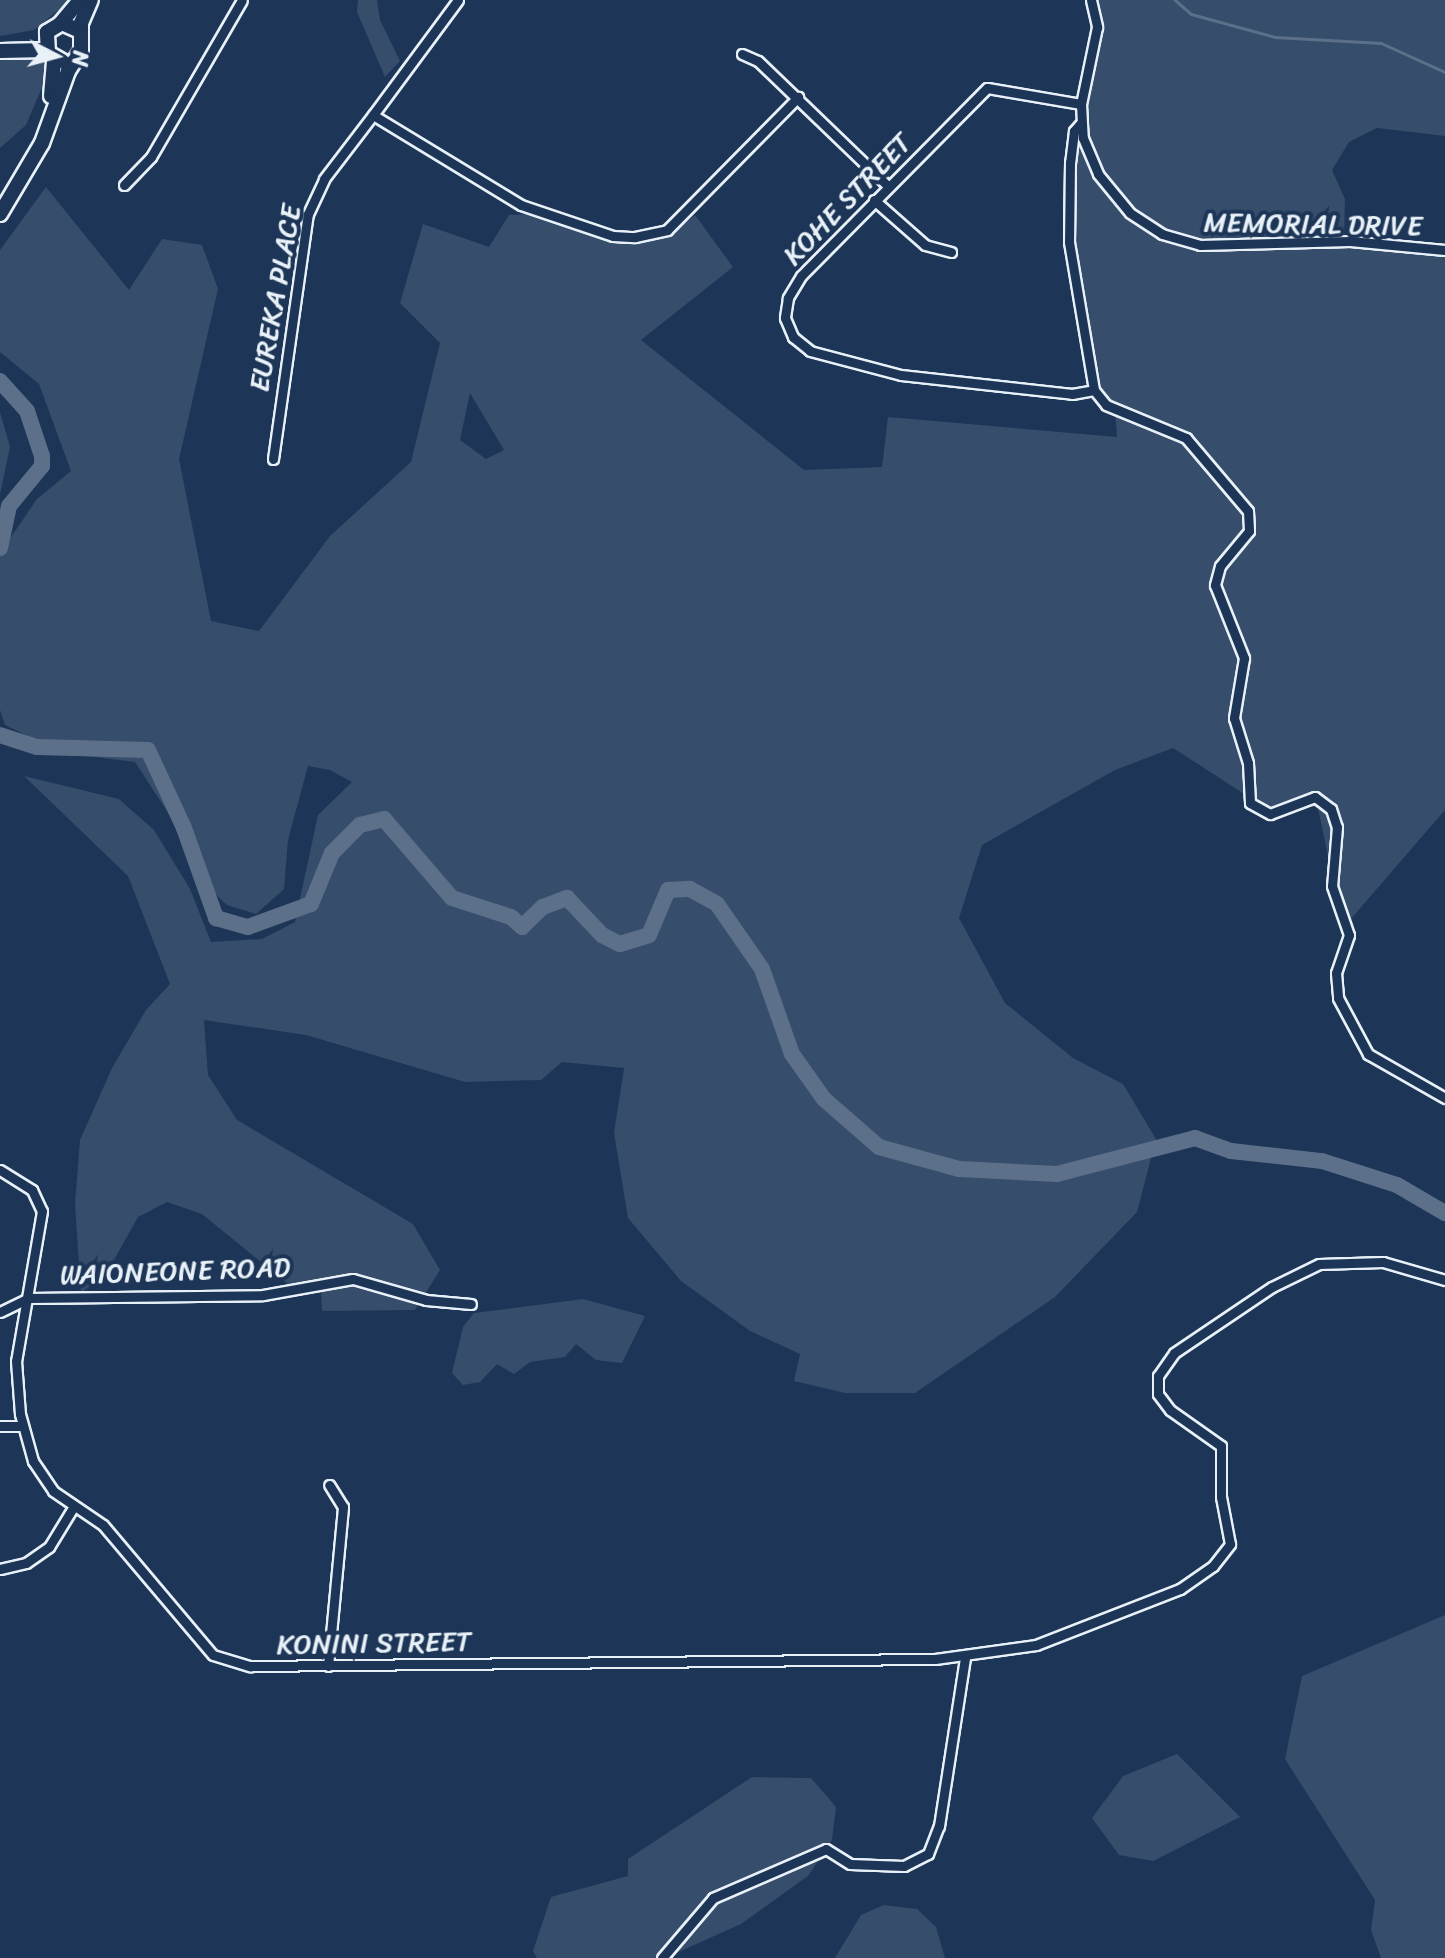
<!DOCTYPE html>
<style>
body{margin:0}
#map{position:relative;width:1445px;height:1958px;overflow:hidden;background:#1d3557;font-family:Sriracha,sans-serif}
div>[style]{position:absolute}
.green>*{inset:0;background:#374d6c}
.stream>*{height:3px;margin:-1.5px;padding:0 1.5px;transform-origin:1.5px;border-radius:1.5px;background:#5d7089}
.river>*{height:16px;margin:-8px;padding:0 8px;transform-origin:8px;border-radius:8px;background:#5d7089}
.roads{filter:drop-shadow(2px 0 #e8f1f8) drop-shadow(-2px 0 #e8f1f8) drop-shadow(0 2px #e8f1f8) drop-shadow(0 -2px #e8f1f8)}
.street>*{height:9px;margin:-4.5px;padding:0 4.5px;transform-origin:4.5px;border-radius:4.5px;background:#1d3557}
.secondary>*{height:14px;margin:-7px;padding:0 7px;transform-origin:7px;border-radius:7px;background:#1d3557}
span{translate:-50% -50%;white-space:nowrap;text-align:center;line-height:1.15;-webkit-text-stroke:8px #1d3557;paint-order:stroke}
.street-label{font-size:28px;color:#e8f1f8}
.north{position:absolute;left:16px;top:16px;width:80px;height:80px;-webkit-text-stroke:6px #1d3557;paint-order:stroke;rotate:96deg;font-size:22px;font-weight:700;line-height:32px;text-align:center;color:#e8f1f8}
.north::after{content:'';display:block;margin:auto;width:28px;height:36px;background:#e8f1f8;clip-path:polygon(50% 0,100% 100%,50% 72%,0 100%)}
</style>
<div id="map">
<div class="green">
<div style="clip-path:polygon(0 0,71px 0,34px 30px,0 36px)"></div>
<div style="clip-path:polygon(358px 0,377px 0,380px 20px,400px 61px,385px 77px,357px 12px)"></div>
<div style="clip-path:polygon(evenodd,1088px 0,1445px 0,1445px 136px,1377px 128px,1349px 142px,1332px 170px,1345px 199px,1344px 241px,1445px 255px,1445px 810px,1343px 928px,1318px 808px,1307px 805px,1269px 810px,1173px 748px,1115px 770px,982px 845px,959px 918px,1005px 1003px,1073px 1058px,1123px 1084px,1156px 1139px,1137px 1212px,1055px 1297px,915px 1393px,845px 1393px,794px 1381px,800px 1354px,750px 1331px,681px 1281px,628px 1218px,614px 1133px,624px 1068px,562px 1062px,541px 1080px,465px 1082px,306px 1035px,204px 1020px,208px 1075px,237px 1120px,413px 1224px,440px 1270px,415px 1310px,322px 1311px,321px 1292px,298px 1292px,202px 1214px,167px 1202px,138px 1217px,106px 1274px,81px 1293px,75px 1204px,80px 1140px,112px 1068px,146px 1010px,170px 984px,128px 876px,24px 776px,119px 799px,154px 830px,190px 889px,211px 942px,262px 939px,295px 922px,318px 815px,352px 782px,330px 770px,308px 766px,288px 840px,284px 889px,256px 914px,227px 905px,199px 879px,178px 828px,135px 762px,63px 753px,5px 725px,0 710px,0 553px,37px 499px,71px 471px,39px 384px,0 352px,0 250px,46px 187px,129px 290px,162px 239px,202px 245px,218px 289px,179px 459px,211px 621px,259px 631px,330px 536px,411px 462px,440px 343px,400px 303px,423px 224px,489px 247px,509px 215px,532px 214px,637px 243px,669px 236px,695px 215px,733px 267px,641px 340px,804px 470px,882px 467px,888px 417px,1117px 437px,1115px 410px,1095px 392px,1070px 246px,1071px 160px,1098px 9px,1088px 0,470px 393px,504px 450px,486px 459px,460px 440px,470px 393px)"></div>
<div style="clip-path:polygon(42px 53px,52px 64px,26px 125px,0 148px,0 54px)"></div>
<div style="clip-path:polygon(0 412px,10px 447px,0 494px)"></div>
<div style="clip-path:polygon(583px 1299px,645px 1316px,622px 1363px,596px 1360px,576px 1344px,565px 1357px,530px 1362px,514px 1374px,497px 1364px,480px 1382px,463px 1385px,452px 1373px,463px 1327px,474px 1313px)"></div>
<div style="clip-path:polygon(1445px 1615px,1445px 1958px,1381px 1958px,1371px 1930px,1375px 1900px,1285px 1759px,1302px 1676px)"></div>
<div style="clip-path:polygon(1177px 1754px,1240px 1817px,1153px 1861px,1119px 1855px,1092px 1818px,1123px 1776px)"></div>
<div style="clip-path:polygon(752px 1777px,811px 1778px,836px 1807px,832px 1840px,808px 1876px,741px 1924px,665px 1958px,537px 1958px,533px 1951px,551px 1897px,628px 1876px,628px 1859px)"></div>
<div style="clip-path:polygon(884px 1905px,917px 1909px,936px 1927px,945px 1958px,835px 1958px,861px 1915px)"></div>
</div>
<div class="stream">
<div style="left:1175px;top:0;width:21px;rotate:41deg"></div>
<div style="left:1191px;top:14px;width:87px;rotate:15.3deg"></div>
<div style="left:1275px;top:37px;width:106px;rotate:3.2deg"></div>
<div style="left:1381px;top:43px;width:70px;rotate:24.4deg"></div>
</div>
<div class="river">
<div style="left:0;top:381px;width:40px;rotate:48deg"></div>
<div style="left:27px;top:411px;width:47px;rotate:71.6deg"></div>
<div style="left:42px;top:456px;width:10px;rotate:90deg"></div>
<div style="left:42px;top:466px;width:52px;rotate:129.5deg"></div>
<div style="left:9px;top:506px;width:43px;rotate:102.1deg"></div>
<div style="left:0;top:735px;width:39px;rotate:18deg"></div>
<div style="left:37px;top:747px;width:111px;rotate:1.5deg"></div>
<div style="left:148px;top:750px;width:86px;rotate:65.2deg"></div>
<div style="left:184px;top:828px;width:96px;rotate:70.4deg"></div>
<div style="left:216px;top:918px;width:33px;rotate:16deg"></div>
<div style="left:248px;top:927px;width:67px;rotate:-20.1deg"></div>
<div style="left:311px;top:904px;width:55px;rotate:-67.6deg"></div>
<div style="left:332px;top:853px;width:40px;rotate:-45deg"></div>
<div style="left:360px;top:825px;width:25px;rotate:-14deg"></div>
<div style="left:384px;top:819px;width:104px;rotate:49.3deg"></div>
<div style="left:452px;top:898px;width:62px;rotate:17.9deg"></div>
<div style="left:511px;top:917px;width:15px;rotate:42deg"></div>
<div style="left:522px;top:927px;width:29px;rotate:-44deg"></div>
<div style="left:543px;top:907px;width:26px;rotate:-21deg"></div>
<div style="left:567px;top:898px;width:51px;rotate:46.6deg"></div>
<div style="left:602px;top:935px;width:20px;rotate:27deg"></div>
<div style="left:620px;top:944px;width:30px;rotate:-17deg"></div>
<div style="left:649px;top:935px;width:49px;rotate:-67.1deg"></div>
<div style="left:668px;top:890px;width:22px;rotate:-3deg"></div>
<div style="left:690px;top:889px;width:31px;rotate:29deg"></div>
<div style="left:717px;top:904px;width:79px;rotate:55.3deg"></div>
<div style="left:762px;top:969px;width:90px;rotate:70.6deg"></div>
<div style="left:792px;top:1054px;width:55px;rotate:54.6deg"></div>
<div style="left:824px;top:1099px;width:73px;rotate:41.1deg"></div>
<div style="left:879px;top:1147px;width:83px;rotate:15.4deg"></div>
<div style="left:959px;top:1169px;width:98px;rotate:2.9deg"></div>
<div style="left:1057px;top:1174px;width:143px;rotate:-14.6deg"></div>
<div style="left:1195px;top:1138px;width:38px;rotate:20deg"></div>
<div style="left:1231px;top:1151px;width:92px;rotate:6.3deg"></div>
<div style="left:1322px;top:1161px;width:79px;rotate:17.7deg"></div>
<div style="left:1397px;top:1185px;width:56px;rotate:30.3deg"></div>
</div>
<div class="roads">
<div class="street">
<div style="left:458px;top:0;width:143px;rotate:126.5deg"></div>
<div style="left:373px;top:115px;width:173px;rotate:31.3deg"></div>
<div style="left:521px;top:205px;width:97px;rotate:18.6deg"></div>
<div style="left:613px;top:236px;width:22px;rotate:3deg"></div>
<div style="left:635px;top:237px;width:33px;rotate:-12deg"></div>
<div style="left:667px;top:230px;width:187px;rotate:-45.4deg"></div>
<div style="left:1091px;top:0;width:28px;rotate:77deg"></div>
<div style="left:1097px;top:27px;width:79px;rotate:101.7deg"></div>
<div style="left:1081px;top:104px;width:34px;rotate:87deg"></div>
<div style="left:1083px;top:138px;width:39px;rotate:67deg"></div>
<div style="left:1098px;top:174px;width:50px;rotate:50.6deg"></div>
<div style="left:1130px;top:213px;width:38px;rotate:33deg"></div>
<div style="left:1162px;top:234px;width:40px;rotate:16deg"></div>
<div style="left:1200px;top:245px;width:150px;rotate:-1.5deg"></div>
<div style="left:1350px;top:241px;width:95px;rotate:5.4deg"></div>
<div style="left:742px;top:54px;width:17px;rotate:24deg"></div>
<div style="left:758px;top:61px;width:179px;rotate:43.9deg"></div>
<div style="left:1081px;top:104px;width:95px;rotate:-170.3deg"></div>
<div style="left:987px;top:88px;width:264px;rotate:134.7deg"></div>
<div style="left:801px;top:276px;width:26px;rotate:121deg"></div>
<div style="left:788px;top:298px;width:20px;rotate:99deg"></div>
<div style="left:785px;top:318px;width:21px;rotate:67deg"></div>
<div style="left:793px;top:337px;width:22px;rotate:39deg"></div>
<div style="left:810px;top:351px;width:94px;rotate:14.8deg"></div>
<div style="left:901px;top:375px;width:172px;rotate:6.3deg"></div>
<div style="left:1072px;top:394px;width:22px;rotate:-10deg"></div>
<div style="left:1081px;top:123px;width:11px;rotate:131deg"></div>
<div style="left:1074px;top:131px;width:31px;rotate:97deg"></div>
<div style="left:1070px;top:162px;width:80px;rotate:90.7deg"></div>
<div style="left:1069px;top:242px;width:150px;rotate:80.4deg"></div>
<div style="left:1094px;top:390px;width:19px;rotate:51deg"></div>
<div style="left:1106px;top:405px;width:87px;rotate:22.4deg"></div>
<div style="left:1186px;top:438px;width:96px;rotate:49.7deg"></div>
<div style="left:1248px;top:511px;width:20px;rotate:87deg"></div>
<div style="left:1249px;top:531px;width:45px;rotate:129.6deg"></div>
<div style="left:1220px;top:566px;width:20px;rotate:105deg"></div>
<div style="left:1215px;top:585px;width:79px;rotate:68.3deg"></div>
<div style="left:1244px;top:658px;width:61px;rotate:99.5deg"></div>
<div style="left:1234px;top:718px;width:47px;rotate:72.7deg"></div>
<div style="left:1248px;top:763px;width:40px;rotate:87.1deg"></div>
<div style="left:1250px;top:803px;width:23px;rotate:29deg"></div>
<div style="left:1270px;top:814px;width:48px;rotate:-20.7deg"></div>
<div style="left:1315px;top:797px;width:20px;rotate:37deg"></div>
<div style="left:1331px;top:809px;width:19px;rotate:72deg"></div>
<div style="left:1337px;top:827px;width:59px;rotate:94.8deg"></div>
<div style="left:1332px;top:886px;width:52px;rotate:70.9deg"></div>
<div style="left:1349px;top:935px;width:40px;rotate:108.9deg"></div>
<div style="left:1336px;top:973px;width:25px;rotate:85deg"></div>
<div style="left:1338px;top:998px;width:64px;rotate:61.8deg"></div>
<div style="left:1368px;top:1054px;width:89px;rotate:29.7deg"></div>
<div style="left:124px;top:185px;width:39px;rotate:-46deg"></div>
<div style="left:151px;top:157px;width:181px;rotate:-59.9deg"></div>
<div style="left:874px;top:200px;width:68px;rotate:41.4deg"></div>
<div style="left:925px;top:245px;width:27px;rotate:15deg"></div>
<div style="left:273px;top:459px;width:247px;rotate:-81.9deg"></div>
<div style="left:308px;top:214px;width:38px;rotate:-65deg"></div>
<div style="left:324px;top:179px;width:81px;rotate:-52.6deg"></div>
<div style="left:0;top:1170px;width:38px;rotate:32deg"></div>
<div style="left:32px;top:1190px;width:23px;rotate:65deg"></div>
<div style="left:42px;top:1211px;width:152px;rotate:99.8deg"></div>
<div style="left:16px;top:1361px;width:53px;rotate:85.7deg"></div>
<div style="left:20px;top:1414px;width:49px;rotate:74.5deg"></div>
<div style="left:33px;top:1461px;width:36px;rotate:56deg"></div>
<div style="left:53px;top:1491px;width:60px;rotate:34.2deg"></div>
<div style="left:103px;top:1525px;width:170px;rotate:49.8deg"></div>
<div style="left:213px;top:1655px;width:39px;rotate:17deg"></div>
<div style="left:250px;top:1666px;width:685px;rotate:-0.59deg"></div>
<div style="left:935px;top:1659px;width:102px;rotate:-7.9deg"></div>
<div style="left:1036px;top:1645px;width:155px;rotate:-21.3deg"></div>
<div style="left:1180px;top:1589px;width:40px;rotate:-34.9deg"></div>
<div style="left:1213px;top:1566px;width:28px;rotate:-52deg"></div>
<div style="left:1230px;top:1544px;width:48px;rotate:-100.8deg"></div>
<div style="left:1221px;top:1497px;width:51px;rotate:-90deg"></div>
<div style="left:1221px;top:1446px;width:62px;rotate:-144.8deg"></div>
<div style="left:1170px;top:1410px;width:20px;rotate:-127deg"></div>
<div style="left:1158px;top:1394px;width:18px;rotate:-90deg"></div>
<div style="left:1158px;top:1376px;width:28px;rotate:-55deg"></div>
<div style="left:1174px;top:1353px;width:118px;rotate:-34deg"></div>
<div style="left:1272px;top:1287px;width:52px;rotate:-26.1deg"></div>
<div style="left:1319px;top:1264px;width:64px;rotate:-1.8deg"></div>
<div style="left:1383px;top:1262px;width:65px;rotate:16.2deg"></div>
<div style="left:0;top:1312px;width:32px;rotate:-26deg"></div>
<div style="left:29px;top:1298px;width:234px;rotate:-0.7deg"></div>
<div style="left:263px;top:1295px;width:91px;rotate:-10.1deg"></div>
<div style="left:353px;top:1279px;width:76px;rotate:16deg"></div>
<div style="left:426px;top:1300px;width:45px;rotate:5.1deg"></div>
<div style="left:0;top:1426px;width:22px"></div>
<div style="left:0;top:1569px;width:27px;rotate:-13deg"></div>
<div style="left:26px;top:1563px;width:28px;rotate:-35deg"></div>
<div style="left:49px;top:1547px;width:48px;rotate:-58.6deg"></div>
<div style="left:328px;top:1666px;width:160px;rotate:-84.6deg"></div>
<div style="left:343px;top:1507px;width:26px;rotate:-122deg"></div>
<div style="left:662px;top:1958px;width:79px;rotate:-49.6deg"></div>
<div style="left:713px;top:1898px;width:123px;rotate:-23.4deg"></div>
<div style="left:826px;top:1849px;width:28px;rotate:32deg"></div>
<div style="left:850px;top:1864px;width:54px;rotate:2.1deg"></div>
<div style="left:904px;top:1866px;width:27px;rotate:-27deg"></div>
<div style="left:928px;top:1854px;width:30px;rotate:-69deg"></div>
<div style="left:939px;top:1826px;width:170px;rotate:-81.2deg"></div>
</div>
<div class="secondary">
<div style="left:60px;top:24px;width:31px;rotate:-50deg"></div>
<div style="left:0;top:51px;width:47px;rotate:-1.2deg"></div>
<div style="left:62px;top:61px;width:16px;rotate:-150deg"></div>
<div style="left:48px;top:53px;width:21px;rotate:-93deg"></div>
<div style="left:47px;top:32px;width:17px;rotate:-31deg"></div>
<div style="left:62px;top:23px;width:20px;rotate:24deg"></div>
<div style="left:51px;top:96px;width:37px;rotate:-85deg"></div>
<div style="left:0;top:214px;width:82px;rotate:-59.4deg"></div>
<div style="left:42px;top:143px;width:77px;rotate:-70.1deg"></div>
<div style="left:68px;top:71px;width:24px;rotate:-57deg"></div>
<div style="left:81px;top:51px;width:28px;rotate:-90deg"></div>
<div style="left:81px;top:23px;width:25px;rotate:-67deg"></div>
</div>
</div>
<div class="street-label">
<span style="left:847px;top:199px;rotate:-46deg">KOHE STREET</span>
<span style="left:1313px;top:224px;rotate:1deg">MEMORIAL DRIVE</span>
<span style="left:275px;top:298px;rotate:-80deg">EUREKA PLACE</span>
<span style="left:175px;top:1271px;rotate:-2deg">WAIONEONE ROAD</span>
<span style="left:374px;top:1643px;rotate:-1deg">KONINI STREET</span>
</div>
<div class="north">N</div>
</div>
